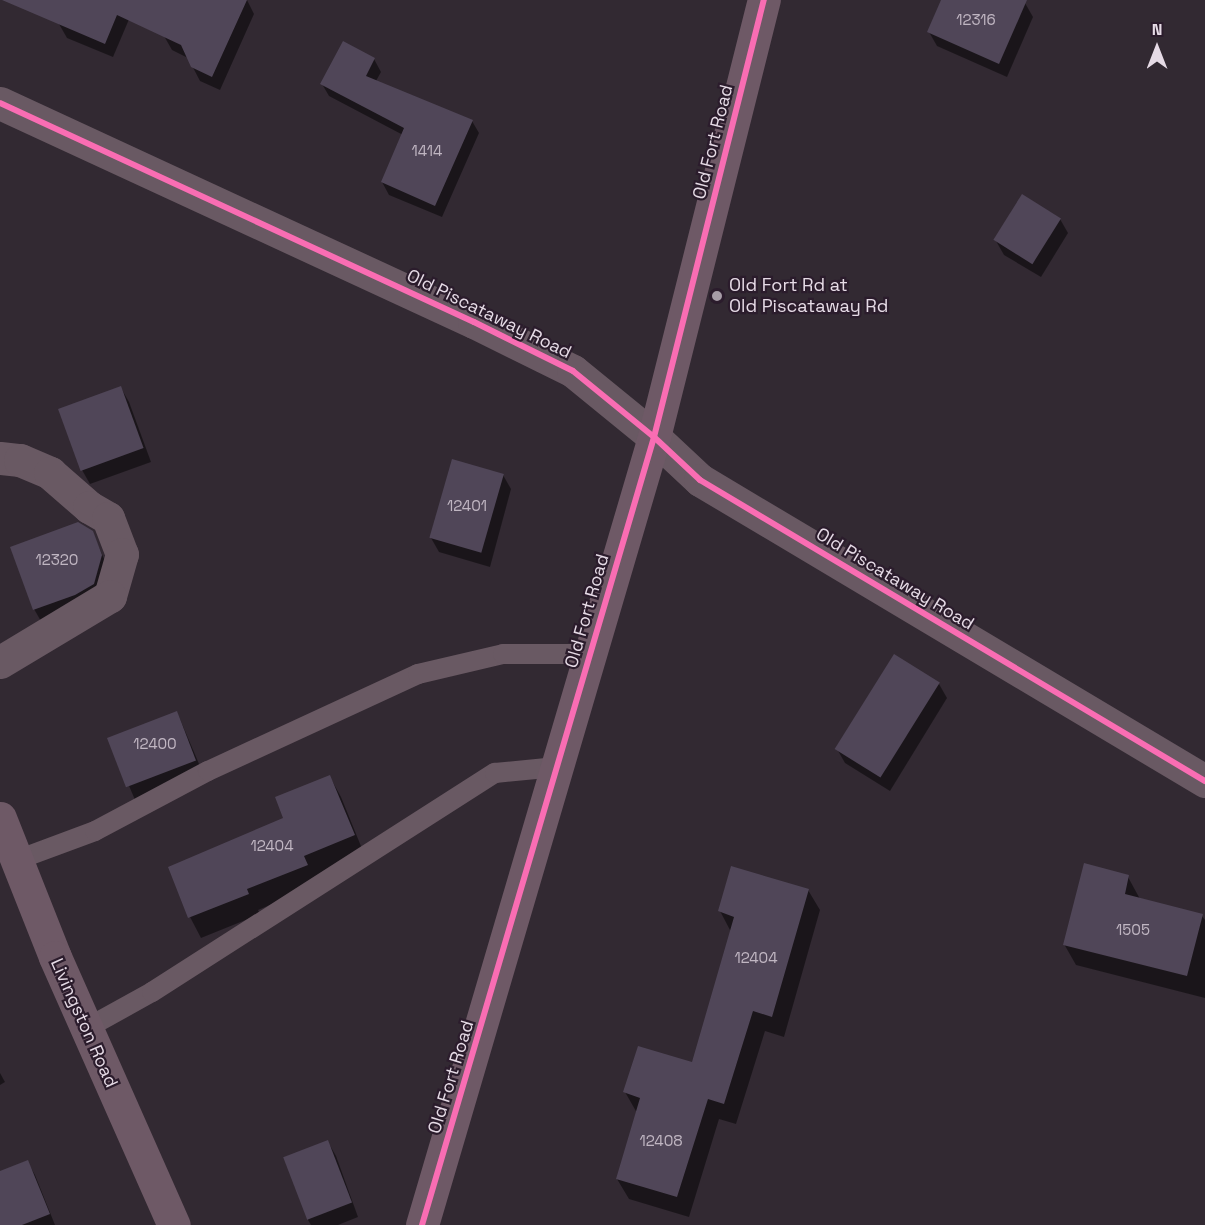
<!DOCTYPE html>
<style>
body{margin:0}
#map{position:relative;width:1205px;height:1225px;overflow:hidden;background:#322932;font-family:"Space Grotesk",sans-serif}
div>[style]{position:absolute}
.shadow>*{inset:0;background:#0007;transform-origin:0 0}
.building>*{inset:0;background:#504658;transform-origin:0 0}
.service>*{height:20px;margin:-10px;padding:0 10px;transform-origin:10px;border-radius:10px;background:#695963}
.minor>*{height:33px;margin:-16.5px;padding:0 16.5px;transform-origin:16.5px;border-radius:16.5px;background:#695963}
.secondary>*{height:33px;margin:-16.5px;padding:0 16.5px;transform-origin:16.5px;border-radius:16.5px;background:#6e5966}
.cycleway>*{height:6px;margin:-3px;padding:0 3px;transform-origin:3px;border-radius:3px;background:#f96db3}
.dots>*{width:16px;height:16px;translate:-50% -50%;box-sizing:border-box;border:3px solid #2b1c2c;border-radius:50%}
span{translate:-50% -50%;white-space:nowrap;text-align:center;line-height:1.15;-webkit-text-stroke:4.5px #2b1c2c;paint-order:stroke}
.number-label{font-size:15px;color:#c0b6c2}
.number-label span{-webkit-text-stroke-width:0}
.street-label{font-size:18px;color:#e6dbe6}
.poi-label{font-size:18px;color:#e6dbe6}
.left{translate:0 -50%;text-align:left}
.north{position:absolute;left:1127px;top:18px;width:60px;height:60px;-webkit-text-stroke:4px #2b1c2c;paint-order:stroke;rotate:0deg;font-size:16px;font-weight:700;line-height:24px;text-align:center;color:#e6dbe6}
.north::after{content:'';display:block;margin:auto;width:21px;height:27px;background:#e6dbe6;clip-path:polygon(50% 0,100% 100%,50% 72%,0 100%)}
</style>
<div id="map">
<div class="shadow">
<div style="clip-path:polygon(70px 0,127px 0,133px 10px,113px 57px,67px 38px,59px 24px)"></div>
<div style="clip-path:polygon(180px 0,247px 0,254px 14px,220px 90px,200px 81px,188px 58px,172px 50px,164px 36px)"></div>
<div style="clip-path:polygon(943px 0,1018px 0,1025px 3px,1033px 17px,1007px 77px,937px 46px,929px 32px)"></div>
<div style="clip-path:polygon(344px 43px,374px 59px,381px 72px,376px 81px,472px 121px,479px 133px,442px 217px,389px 195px,382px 182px,403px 135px,329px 96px,322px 84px)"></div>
<div style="clip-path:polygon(1060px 219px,1068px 233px,1041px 277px,1004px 255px,996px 241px)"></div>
<div style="clip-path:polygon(121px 388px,129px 402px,151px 462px,90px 484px,82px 470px)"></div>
<div style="clip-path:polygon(503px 475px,511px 489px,490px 567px,439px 552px,431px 538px)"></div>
<div style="clip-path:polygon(92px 532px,109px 570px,101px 598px,42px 623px,34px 609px)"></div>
<div style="clip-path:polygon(939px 684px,947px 698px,890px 791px,845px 763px,837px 749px)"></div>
<div style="left:177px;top:712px;width:67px;height:73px;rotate:67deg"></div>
<div style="clip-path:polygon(330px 777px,341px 797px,365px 856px,314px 877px,318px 885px,258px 910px,260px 914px,201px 938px,190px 917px,170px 868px,285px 818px)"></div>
<div style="clip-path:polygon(1128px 877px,1140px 899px,1202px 916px,1205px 920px,1205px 998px,1076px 965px,1064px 944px)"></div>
<div style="clip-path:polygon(808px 890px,820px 910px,784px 1037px,765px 1031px,736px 1124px,719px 1119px,689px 1217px,629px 1199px,617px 1179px,637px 1113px,625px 1092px,693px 1064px,731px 932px,720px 911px)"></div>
<div style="clip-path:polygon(0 1073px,5px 1082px,0 1085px)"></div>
<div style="clip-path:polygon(328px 1142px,336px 1156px,358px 1217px,338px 1225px,311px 1225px,308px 1220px)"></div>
<div style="clip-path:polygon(27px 1161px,35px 1175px,55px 1225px,0 1225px,0 1172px)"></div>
</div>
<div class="building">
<div style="clip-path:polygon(2px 0,247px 0,212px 77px,191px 67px,181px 45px,117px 15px,105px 44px)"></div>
<div style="clip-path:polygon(941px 0,1027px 0,999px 64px,927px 32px)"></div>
<div style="clip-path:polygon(343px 41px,375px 58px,366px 76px,473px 120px,435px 206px,381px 182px,404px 128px,320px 84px)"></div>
<div style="left:1022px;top:194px;width:46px;height:54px;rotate:32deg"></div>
<div style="left:121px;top:386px;width:66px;height:67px;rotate:70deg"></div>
<div style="left:452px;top:459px;width:54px;height:82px;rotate:16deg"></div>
<div style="clip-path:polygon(78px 522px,93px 531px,102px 555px,94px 584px,75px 595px,33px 610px,10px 547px)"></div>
<div style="left:894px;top:654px;width:54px;height:112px;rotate:32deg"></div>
<div style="left:177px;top:711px;width:53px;height:75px;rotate:69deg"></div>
<div style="clip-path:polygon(330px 775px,355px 835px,304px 856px,308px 865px,247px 889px,249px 894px,188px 918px,168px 867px,283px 818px,275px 797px)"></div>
<div style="clip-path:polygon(1084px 863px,1129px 875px,1125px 894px,1203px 914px,1187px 976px,1063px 945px)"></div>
<div style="clip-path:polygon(731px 866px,809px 889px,772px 1017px,753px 1011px,724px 1104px,708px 1099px,677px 1197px,616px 1179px,640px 1098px,623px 1092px,638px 1046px,692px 1062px,734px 917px,718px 911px)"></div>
<div style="left:328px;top:1140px;width:67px;height:48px;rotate:69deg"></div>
<div style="clip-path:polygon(28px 1160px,50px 1214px,22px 1225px,0 1225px,0 1171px)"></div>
</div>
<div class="service">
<div style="left:17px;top:860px;width:83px;rotate:-20.4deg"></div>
<div style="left:95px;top:831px;width:128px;rotate:-28deg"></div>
<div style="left:208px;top:771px;width:231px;rotate:-24.8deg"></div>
<div style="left:418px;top:674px;width:87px;rotate:-13.2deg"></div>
<div style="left:503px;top:654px;width:87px"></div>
<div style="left:87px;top:1028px;width:74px;rotate:-29deg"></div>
<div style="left:152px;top:992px;width:407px;rotate:-32.6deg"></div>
<div style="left:495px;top:773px;width:62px;rotate:-5.5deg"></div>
</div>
<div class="minor">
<div style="left:0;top:103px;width:522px;rotate:24.8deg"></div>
<div style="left:474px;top:322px;width:110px;rotate:26.3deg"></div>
<div style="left:573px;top:371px;width:104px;rotate:39.2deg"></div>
<div style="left:654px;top:437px;width:63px;rotate:43.1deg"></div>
<div style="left:700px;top:480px;width:588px;rotate:30.8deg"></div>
<div style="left:0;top:458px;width:20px;rotate:6deg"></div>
<div style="left:20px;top:460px;width:33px;rotate:23deg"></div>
<div style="left:50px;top:473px;width:52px;rotate:41.1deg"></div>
<div style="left:89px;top:507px;width:22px;rotate:30deg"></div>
<div style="left:108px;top:518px;width:39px;rotate:69deg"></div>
<div style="left:122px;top:554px;width:44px;rotate:105.9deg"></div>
<div style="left:110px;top:596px;width:128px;rotate:149deg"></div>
</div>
<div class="secondary">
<div style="left:0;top:818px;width:149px;rotate:68.4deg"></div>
<div style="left:55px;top:957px;width:293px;rotate:66.1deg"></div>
<div style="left:422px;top:1225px;width:821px;rotate:-73.59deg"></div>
<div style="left:654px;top:437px;width:451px;rotate:-75.9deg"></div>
</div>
<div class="cycleway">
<div style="left:0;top:103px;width:522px;rotate:24.8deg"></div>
<div style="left:474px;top:322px;width:110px;rotate:26.3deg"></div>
<div style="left:573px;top:371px;width:104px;rotate:39.2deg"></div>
<div style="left:654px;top:437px;width:63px;rotate:43.1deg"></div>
<div style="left:700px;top:480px;width:588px;rotate:30.8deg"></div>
<div style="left:422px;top:1225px;width:821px;rotate:-73.59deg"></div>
<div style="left:654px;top:437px;width:451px;rotate:-75.9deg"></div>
</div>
<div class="dots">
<div style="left:717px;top:296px;background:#a79da7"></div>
</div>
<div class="number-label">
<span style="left:976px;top:20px">12316</span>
<span style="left:427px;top:151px">1414</span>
<span style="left:467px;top:506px">12401</span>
<span style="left:57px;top:560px">12320</span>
<span style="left:155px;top:744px">12400</span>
<span style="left:272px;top:846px">12404</span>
<span style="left:1133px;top:930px">1505</span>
<span style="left:756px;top:958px">12404</span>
<span style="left:661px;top:1141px">12408</span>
</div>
<div class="street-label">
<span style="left:713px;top:142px;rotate:-76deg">Old Fort Road</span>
<span style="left:489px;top:314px;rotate:26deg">Old Piscataway Road</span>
<span style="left:895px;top:579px;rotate:31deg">Old Piscataway Road</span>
<span style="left:587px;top:611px;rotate:-74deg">Old Fort Road</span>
<span style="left:84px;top:1023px;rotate:66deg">Livingston Road</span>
<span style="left:451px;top:1077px;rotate:-73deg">Old Fort Road</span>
</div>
<div class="poi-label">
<span class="left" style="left:729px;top:296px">Old Fort Rd at<br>Old Piscataway Rd</span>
</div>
<div class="north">N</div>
</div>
